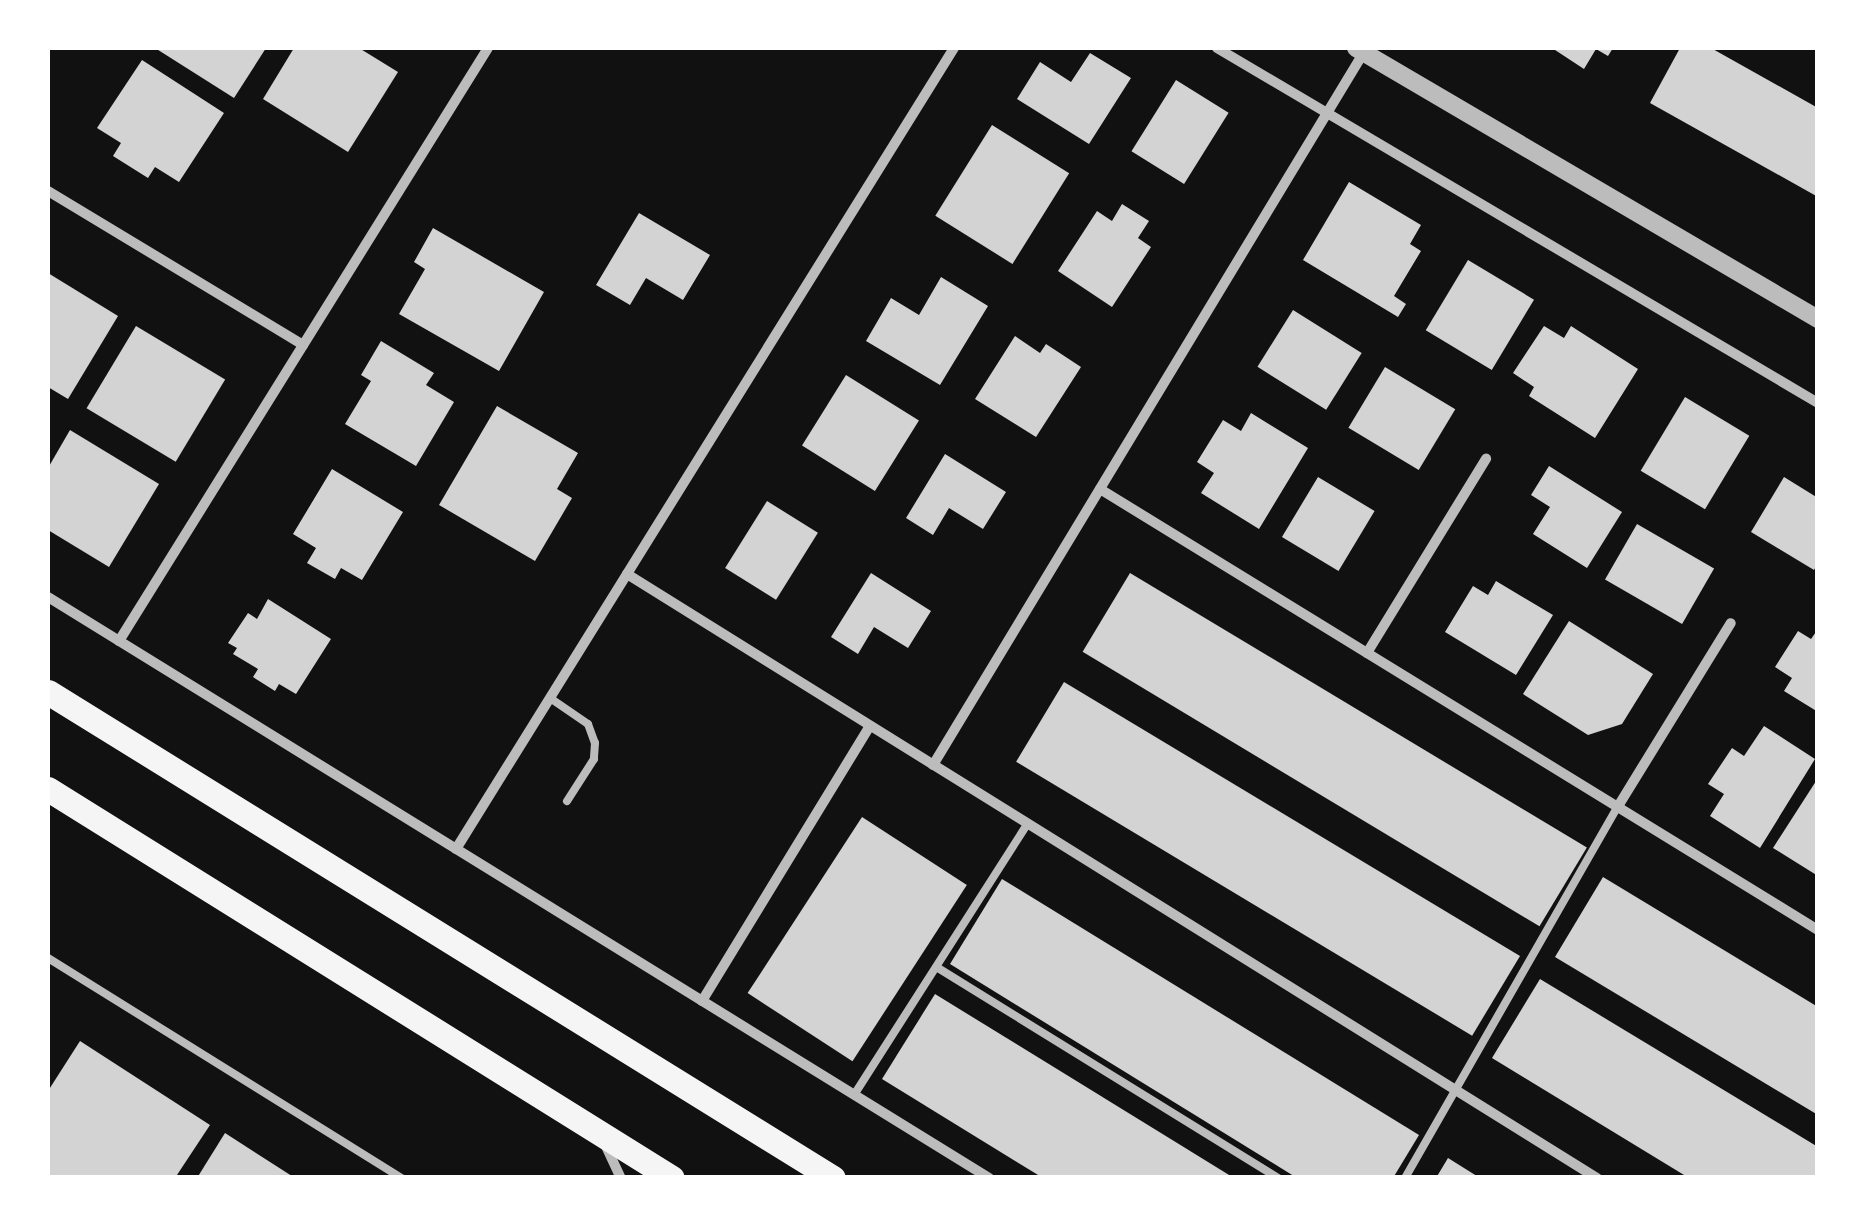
<!DOCTYPE html>
<style>
body{margin:0}
#map{position:relative;width:1865px;height:1225px;overflow:hidden;background:#111;font-family:"Exo 2",sans-serif}
div>[style]{position:absolute}
.building>*{inset:0;background:#d3d3d3;transform-origin:0 0}
.service>*{height:8px;margin:-4px;padding:0 4px;transform-origin:4px;border-radius:4px;background:#bcbcbc}
.minor>*{height:10px;margin:-5px;padding:0 5px;transform-origin:5px;border-radius:5px;background:#bcbcbc}
.tertiary>*{height:18px;margin:-9px;padding:0 9px;transform-origin:9px;border-radius:9px;background:#bcbcbc}
.primary>*{height:25px;margin:-12.5px;padding:0 12.5px;transform-origin:12.5px;border-radius:12.5px;background:#f5f5f5}
span{translate:-50% -50%;white-space:nowrap;text-align:center;line-height:1.15;-webkit-text-stroke:8px #fff;paint-order:stroke}
.frame{position:absolute;inset:0;border:50px solid #fff;pointer-events:none}
</style>
<div id="map">
<div class="building">
<div style="clip-path:polygon(155px 48px,266px 48px,234px 98px)"></div>
<div style="clip-path:polygon(294px 48px,359px 48px,398px 72px,348px 152px,263px 99px)"></div>
<div style="clip-path:polygon(1552px 48px,1613px 48px,1608px 56px,1596px 49px,1584px 69px)"></div>
<div style="clip-path:polygon(1680px 48px,1711px 48px,1818px 108px,1818px 197px,1650px 103px)"></div>
<div style="clip-path:polygon(1090px 53px,1131px 78px,1089px 144px,1017px 99px,1040px 62px,1071px 82px)"></div>
<div style="clip-path:polygon(142px 60px,224px 113px,179px 182px,155px 167px,148px 178px,113px 156px,121px 143px,97px 128px)"></div>
<div style="left:1176px;top:80px;width:62px;height:84px;rotate:32deg"></div>
<div style="left:992px;top:125px;width:91px;height:107px;rotate:32deg"></div>
<div style="clip-path:polygon(1349px 182px,1421px 225px,1410px 244px,1421px 251px,1394px 296px,1406px 304px,1398px 317px,1303px 260px)"></div>
<div style="clip-path:polygon(1122px 204px,1149px 221px,1138px 238px,1151px 247px,1112px 307px,1058px 271px,1097px 211px,1112px 221px)"></div>
<div style="clip-path:polygon(639px 213px,710px 255px,683px 300px,646px 278px,630px 305px,596px 285px)"></div>
<div style="clip-path:polygon(433px 228px,544px 292px,499px 371px,399px 314px,425px 269px,414px 262px)"></div>
<div style="left:1468px;top:260px;width:77px;height:82px;rotate:31deg"></div>
<div style="clip-path:polygon(48px 273px,118px 316px,68px 399px,48px 387px)"></div>
<div style="clip-path:polygon(941px 277px,988px 306px,940px 385px,866px 341px,891px 298px,919px 315px)"></div>
<div style="left:1293px;top:310px;width:81px;height:67px;rotate:32deg"></div>
<div style="left:136px;top:326px;width:104px;height:96px;rotate:31deg"></div>
<div style="clip-path:polygon(1544px 326px,1564px 338px,1571px 326px,1638px 369px,1595px 438px,1529px 396px,1534px 387px,1513px 373px)"></div>
<div style="clip-path:polygon(1015px 336px,1040px 353px,1046px 344px,1081px 367px,1036px 437px,975px 399px)"></div>
<div style="clip-path:polygon(381px 341px,434px 373px,426px 385px,454px 402px,416px 466px,345px 424px,371px 381px,361px 375px)"></div>
<div style="left:1385px;top:367px;width:82px;height:71px;rotate:31deg"></div>
<div style="left:846px;top:375px;width:86px;height:83px;rotate:32deg"></div>
<div style="left:1685px;top:397px;width:75px;height:86px;rotate:31deg"></div>
<div style="clip-path:polygon(497px 406px,578px 453px,557px 489px,572px 498px,535px 561px,439px 505px)"></div>
<div style="clip-path:polygon(1251px 413px,1308px 448px,1259px 529px,1201px 493px,1214px 473px,1197px 462px,1223px 420px,1241px 431px)"></div>
<div style="clip-path:polygon(70px 430px,159px 484px,109px 567px,48px 530px,48px 468px)"></div>
<div style="clip-path:polygon(945px 454px,1006px 492px,983px 529px,949px 508px,933px 535px,906px 518px)"></div>
<div style="clip-path:polygon(1549px 466px,1622px 512px,1587px 568px,1533px 534px,1550px 507px,1531px 495px)"></div>
<div style="clip-path:polygon(332px 469px,403px 512px,362px 580px,341px 568px,335px 579px,307px 563px,316px 548px,293px 534px)"></div>
<div style="left:1318px;top:477px;width:66px;height:70px;rotate:31deg"></div>
<div style="clip-path:polygon(1784px 477px,1818px 498px,1818px 563px,1814px 570px,1751px 532px)"></div>
<div style="left:767px;top:501px;width:60px;height:79px;rotate:32deg"></div>
<div style="left:1637px;top:524px;width:89px;height:64px;rotate:30deg"></div>
<div style="clip-path:polygon(871px 573px,931px 611px,908px 648px,874px 627px,858px 654px,831px 637px)"></div>
<div style="left:1130px;top:573px;width:533px;height:92px;rotate:31deg"></div>
<div style="clip-path:polygon(1496px 581px,1553px 615px,1516px 675px,1445px 632px,1473px 586px,1488px 595px)"></div>
<div style="clip-path:polygon(268px 599px,331px 639px,296px 694px,279px 684px,275px 691px,253px 677px,258px 669px,233px 654px,237px 648px,228px 643px,248px 613px,257px 619px)"></div>
<div style="clip-path:polygon(1569px 621px,1653px 674px,1622px 724px,1588px 735px,1523px 694px)"></div>
<div style="clip-path:polygon(1818px 629px,1818px 712px,1784px 691px,1792px 678px,1775px 667px,1798px 631px,1811px 639px)"></div>
<div style="left:1064px;top:682px;width:532px;height:93px;rotate:31deg"></div>
<div style="clip-path:polygon(1764px 726px,1815px 759px,1760px 848px,1710px 816px,1724px 794px,1708px 784px,1732px 748px,1744px 756px)"></div>
<div style="clip-path:polygon(1818px 778px,1818px 876px,1773px 848px)"></div>
<div style="left:862px;top:817px;width:125px;height:210px;rotate:33deg"></div>
<div style="clip-path:polygon(1603px 877px,1818px 1007px,1818px 1115px,1555px 957px)"></div>
<div style="clip-path:polygon(1002px 879px,1419px 1135px,1393px 1178px,1297px 1178px,950px 964px)"></div>
<div style="clip-path:polygon(1540px 979px,1818px 1147px,1818px 1178px,1689px 1178px,1492px 1058px)"></div>
<div style="clip-path:polygon(935px 994px,1234px 1178px,1043px 1178px,882px 1079px)"></div>
<div style="clip-path:polygon(80px 1041px,210px 1125px,175px 1178px,48px 1178px,48px 1091px)"></div>
<div style="clip-path:polygon(225px 1133px,295px 1178px,197px 1178px)"></div>
<div style="clip-path:polygon(1448px 1158px,1480px 1178px,1436px 1178px)"></div>
</div>
<div class="service">
<div style="left:550px;top:698px;width:46px;rotate:34.4deg"></div>
<div style="left:588px;top:724px;width:20px;rotate:70deg"></div>
<div style="left:595px;top:743px;width:16px;rotate:94deg"></div>
<div style="left:594px;top:759px;width:50px;rotate:122.7deg"></div>
<div style="left:48px;top:958px;width:417px;rotate:31.9deg"></div>
<div style="left:938px;top:968px;width:400px;rotate:31.7deg"></div>
<div style="left:854px;top:1095px;width:322px;rotate:-57.4deg"></div>
<div style="left:1405px;top:1178px;width:426px;rotate:-60.2deg"></div>
</div>
<div class="minor">
<div style="left:1217px;top:48px;width:698px;rotate:30.57deg"></div>
<div style="left:48px;top:191px;width:298px;rotate:31.1deg"></div>
<div style="left:1100px;top:489px;width:843px;rotate:31.56deg"></div>
<div style="left:627px;top:574px;width:1143px;rotate:31.91deg"></div>
<div style="left:48px;top:597px;width:1106px;rotate:31.69deg"></div>
<div style="left:119px;top:641px;width:698px;rotate:-58.11deg"></div>
<div style="left:1367px;top:653px;width:228px;rotate:-58.5deg"></div>
<div style="left:933px;top:765px;width:833px;rotate:-58.85deg"></div>
<div style="left:1617px;top:808px;width:217px;rotate:-58.4deg"></div>
<div style="left:456px;top:849px;width:943px;rotate:-58.13deg"></div>
<div style="left:702px;top:1001px;width:322px;rotate:-58.6deg"></div>
<div style="left:604px;top:1142px;width:40px;rotate:65deg"></div>
</div>
<div class="tertiary">
<div style="left:1356px;top:48px;width:536px;rotate:30.4deg"></div>
</div>
<div class="primary">
<div style="left:48px;top:692px;width:923px;rotate:31.76deg"></div>
<div style="left:48px;top:789px;width:735px;rotate:31.94deg"></div>
</div>
<div class="frame"></div>
</div>
